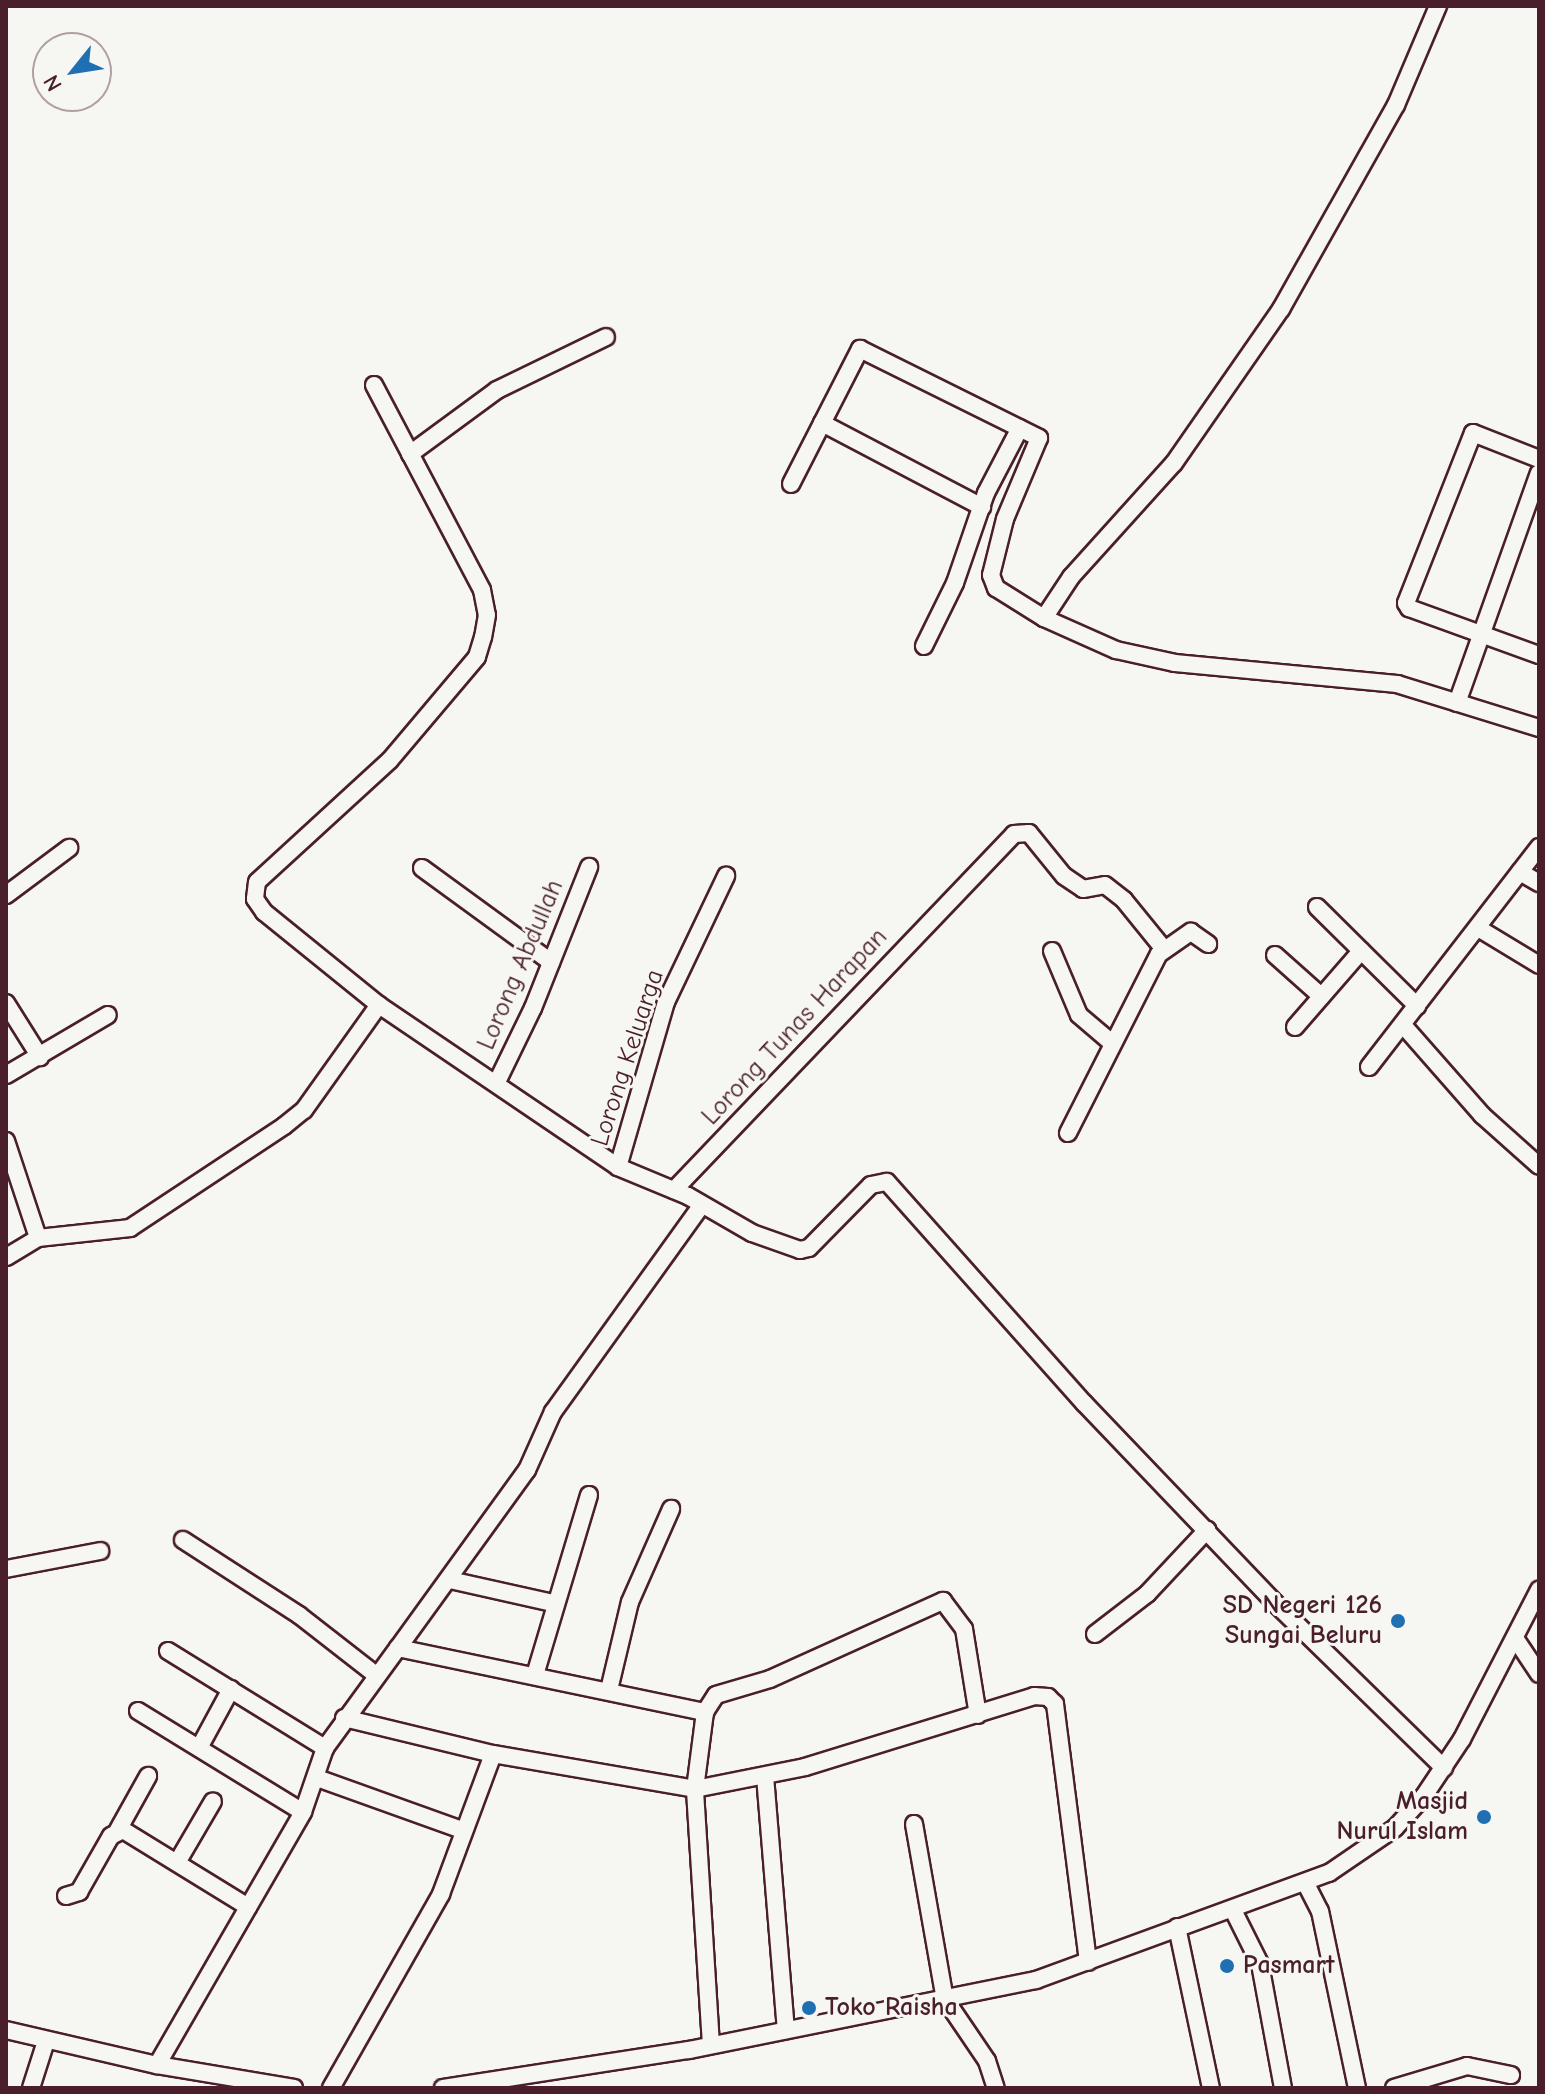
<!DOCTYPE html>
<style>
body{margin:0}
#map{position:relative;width:1545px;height:2094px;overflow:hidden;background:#f6f6f2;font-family:"Comic Neue",sans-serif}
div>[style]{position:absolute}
.roads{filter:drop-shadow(2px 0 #4a1f2b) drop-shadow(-2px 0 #4a1f2b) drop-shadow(0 2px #4a1f2b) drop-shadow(0 -2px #4a1f2b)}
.minor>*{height:16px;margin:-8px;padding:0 8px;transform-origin:8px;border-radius:8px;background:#f6f6f2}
.dots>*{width:22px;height:22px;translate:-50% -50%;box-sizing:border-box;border:4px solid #f6f6f2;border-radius:50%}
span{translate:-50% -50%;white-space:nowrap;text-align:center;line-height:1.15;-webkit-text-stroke:6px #f6f6f2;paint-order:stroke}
.street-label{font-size:26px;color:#4a1f2b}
.poi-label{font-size:26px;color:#4a1f2b;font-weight:700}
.right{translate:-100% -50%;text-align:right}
.left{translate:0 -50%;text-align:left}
.frame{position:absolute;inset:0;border:8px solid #4a1f2b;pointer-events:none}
.north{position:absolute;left:32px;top:32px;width:80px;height:80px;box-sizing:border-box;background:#f6f6f2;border:2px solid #b1a0a2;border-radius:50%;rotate:240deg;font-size:22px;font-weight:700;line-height:32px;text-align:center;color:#4a1f2b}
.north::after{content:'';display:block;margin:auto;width:28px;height:36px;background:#1f6fb2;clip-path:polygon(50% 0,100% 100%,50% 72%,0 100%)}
</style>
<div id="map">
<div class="roads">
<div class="minor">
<div style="left:374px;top:385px;width:232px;rotate:62.2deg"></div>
<div style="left:482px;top:590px;width:25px;rotate:79deg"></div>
<div style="left:487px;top:615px;width:22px;rotate:100deg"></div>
<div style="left:483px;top:637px;width:21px;rotate:107deg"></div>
<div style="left:477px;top:657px;width:135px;rotate:130.2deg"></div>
<div style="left:390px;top:760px;width:180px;rotate:137.5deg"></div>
<div style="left:257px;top:882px;width:17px;rotate:97deg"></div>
<div style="left:255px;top:899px;width:16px;rotate:55deg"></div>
<div style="left:264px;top:912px;width:148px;rotate:39deg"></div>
<div style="left:379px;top:1005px;width:289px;rotate:34.1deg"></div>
<div style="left:618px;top:1167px;width:76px;rotate:22.5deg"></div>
<div style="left:688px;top:1196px;width:74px;rotate:30deg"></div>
<div style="left:752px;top:1233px;width:51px;rotate:19.5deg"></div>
<div style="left:800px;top:1250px;width:9px;rotate:-13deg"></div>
<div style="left:809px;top:1248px;width:88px;rotate:-45.5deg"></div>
<div style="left:871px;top:1185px;width:16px;rotate:-11deg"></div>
<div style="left:887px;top:1182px;width:296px;rotate:48.3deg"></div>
<div style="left:1084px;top:1403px;width:277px;rotate:46.3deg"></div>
<div style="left:1275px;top:1603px;width:236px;rotate:44.3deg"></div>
<div style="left:822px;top:423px;width:181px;rotate:27.7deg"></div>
<div style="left:410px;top:454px;width:108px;rotate:-36.3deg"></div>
<div style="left:497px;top:390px;width:121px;rotate:-25.9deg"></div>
<div style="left:1539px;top:459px;width:71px;rotate:-158.5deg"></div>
<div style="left:1473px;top:433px;width:183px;rotate:111.5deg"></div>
<div style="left:1406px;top:603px;width:6px;rotate:59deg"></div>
<div style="left:1409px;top:608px;width:138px;rotate:19.9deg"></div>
<div style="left:791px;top:484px;width:152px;rotate:-62.9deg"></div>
<div style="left:860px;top:349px;width:200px;rotate:26.4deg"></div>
<div style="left:1039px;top:438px;width:88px;rotate:112.8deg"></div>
<div style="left:1005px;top:519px;width:58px;rotate:104deg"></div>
<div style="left:991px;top:575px;width:14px;rotate:69deg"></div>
<div style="left:996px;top:588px;width:57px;rotate:32deg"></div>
<div style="left:1044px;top:618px;width:79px;rotate:24deg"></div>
<div style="left:1116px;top:650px;width:60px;rotate:12.4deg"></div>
<div style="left:1175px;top:663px;width:223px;rotate:5.4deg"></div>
<div style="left:1397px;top:684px;width:149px;rotate:17.2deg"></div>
<div style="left:1044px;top:618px;width:49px;rotate:-56.6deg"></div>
<div style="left:1071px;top:577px;width:154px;rotate:-47.9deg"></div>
<div style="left:1174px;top:463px;width:188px;rotate:-55.2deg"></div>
<div style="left:1281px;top:309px;width:234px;rotate:-60.6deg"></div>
<div style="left:1396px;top:105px;width:108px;rotate:-67deg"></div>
<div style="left:924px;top:646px;width:70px;rotate:-63.8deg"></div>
<div style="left:955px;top:583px;width:95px;rotate:-71deg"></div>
<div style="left:986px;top:493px;width:73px;rotate:-62.4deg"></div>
<div style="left:1457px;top:703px;width:244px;rotate:-70.4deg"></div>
<div style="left:422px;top:868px;width:160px;rotate:36.1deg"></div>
<div style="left:1520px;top:872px;width:22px;rotate:30deg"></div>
<div style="left:6px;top:895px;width:79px;rotate:-36.7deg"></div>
<div style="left:1317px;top:907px;width:141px;rotate:44.7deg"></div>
<div style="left:1478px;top:928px;width:71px;rotate:31.2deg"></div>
<div style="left:1052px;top:951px;width:69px;rotate:67.1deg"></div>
<div style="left:1079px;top:1015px;width:43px;rotate:40.3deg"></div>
<div style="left:1275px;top:955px;width:62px;rotate:41.7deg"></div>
<div style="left:6px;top:1003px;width:64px;rotate:57.8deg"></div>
<div style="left:1403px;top:1025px;width:120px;rotate:48.7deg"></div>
<div style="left:1482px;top:1115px;width:76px;rotate:41.8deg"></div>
<div style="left:1295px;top:1027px;width:101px;rotate:-49deg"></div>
<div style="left:1369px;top:1067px;width:278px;rotate:-52.3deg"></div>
<div style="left:6px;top:1075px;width:118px;rotate:-30.5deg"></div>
<div style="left:497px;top:1082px;width:82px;rotate:-64.1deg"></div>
<div style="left:533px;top:1008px;width:152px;rotate:-68.3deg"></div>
<div style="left:1068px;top:1133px;width:201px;rotate:-63.1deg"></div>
<div style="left:1159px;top:954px;width:39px;rotate:-35deg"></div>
<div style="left:1191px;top:932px;width:21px;rotate:35deg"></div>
<div style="left:6px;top:1141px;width:102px;rotate:71.7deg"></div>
<div style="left:38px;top:1238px;width:37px;rotate:149deg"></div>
<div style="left:618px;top:1167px;width:172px;rotate:-73.8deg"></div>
<div style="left:666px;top:1002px;width:140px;rotate:-64.5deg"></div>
<div style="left:674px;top:1190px;width:492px;rotate:-46.3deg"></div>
<div style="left:1014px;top:834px;width:15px;rotate:-4deg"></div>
<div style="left:1029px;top:833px;width:55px;rotate:50.9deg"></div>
<div style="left:1064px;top:876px;width:23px;rotate:34deg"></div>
<div style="left:1083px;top:889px;width:22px;rotate:-10deg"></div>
<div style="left:1105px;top:885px;width:24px;rotate:38deg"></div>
<div style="left:1124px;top:900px;width:62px;rotate:50.9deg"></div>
<div style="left:38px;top:1238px;width:93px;rotate:-6.2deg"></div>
<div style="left:130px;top:1228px;width:185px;rotate:-33.5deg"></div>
<div style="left:284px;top:1126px;width:26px;rotate:-39deg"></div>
<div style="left:304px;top:1110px;width:129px;rotate:-54.5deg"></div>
<div style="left:183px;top:1540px;width:138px;rotate:32.9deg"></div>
<div style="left:299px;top:1615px;width:98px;rotate:37.9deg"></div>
<div style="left:6px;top:1569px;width:96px;rotate:-10.8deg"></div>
<div style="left:450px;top:1580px;width:106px;rotate:12.6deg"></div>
<div style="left:1095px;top:1634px;width:66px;rotate:-37.6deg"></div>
<div style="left:1147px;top:1594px;width:88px;rotate:-46.8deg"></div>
<div style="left:1515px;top:1638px;width:43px;rotate:56.3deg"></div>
<div style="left:398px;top:1648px;width:220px;rotate:-54.1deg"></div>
<div style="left:527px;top:1470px;width:64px;rotate:-65.9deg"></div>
<div style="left:553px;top:1412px;width:255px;rotate:-54.3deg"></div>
<div style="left:168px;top:1651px;width:185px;rotate:31.7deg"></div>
<div style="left:535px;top:1675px;width:188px;rotate:-73.3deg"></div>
<div style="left:609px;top:1690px;width:90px;rotate:-76.6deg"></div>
<div style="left:630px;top:1602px;width:102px;rotate:-66.2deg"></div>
<div style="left:138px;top:1711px;width:193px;rotate:31.5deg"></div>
<div style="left:344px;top:1718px;width:153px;rotate:13.6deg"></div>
<div style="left:493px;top:1754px;width:205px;rotate:9.8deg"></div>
<div style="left:695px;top:1789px;width:112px;rotate:-11.3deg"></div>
<div style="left:805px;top:1767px;width:240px;rotate:-17.2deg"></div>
<div style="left:1034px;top:1696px;width:14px;rotate:4deg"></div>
<div style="left:1048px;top:1697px;width:10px;rotate:45deg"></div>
<div style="left:1055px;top:1704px;width:260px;rotate:82.7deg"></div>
<div style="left:199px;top:1748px;width:67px;rotate:-61.5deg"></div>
<div style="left:765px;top:1776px;width:255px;rotate:85.3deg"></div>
<div style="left:317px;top:1778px;width:154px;rotate:19.7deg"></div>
<div style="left:914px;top:1824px;width:178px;rotate:80deg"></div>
<div style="left:945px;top:1999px;width:75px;rotate:55.9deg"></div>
<div style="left:987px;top:2061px;width:28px;rotate:72deg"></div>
<div style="left:118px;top:1830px;width:62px;rotate:-60.9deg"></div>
<div style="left:178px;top:1861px;width:69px;rotate:-59.7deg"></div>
<div style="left:1306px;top:1884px;width:30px;rotate:63deg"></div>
<div style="left:1320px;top:1911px;width:181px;rotate:78.2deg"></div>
<div style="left:66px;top:1896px;width:14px;rotate:-17deg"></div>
<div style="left:79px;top:1892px;width:64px;rotate:-60.3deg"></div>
<div style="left:111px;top:1836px;width:13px;rotate:-27deg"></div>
<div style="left:123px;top:1830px;width:147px;rotate:31.6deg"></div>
<div style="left:1233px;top:1910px;width:60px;rotate:63.4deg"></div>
<div style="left:1260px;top:1964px;width:126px;rotate:79.5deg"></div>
<div style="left:1177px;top:1927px;width:165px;rotate:78.1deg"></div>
<div style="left:6px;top:2030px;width:155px;rotate:13.1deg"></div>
<div style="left:157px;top:2065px;width:139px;rotate:9.5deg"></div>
<div style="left:711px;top:2045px;width:256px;rotate:-93.6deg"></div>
<div style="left:695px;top:1789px;width:78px;rotate:-82.6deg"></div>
<div style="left:705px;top:1712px;width:20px;rotate:-57deg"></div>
<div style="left:716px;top:1695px;width:56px;rotate:-16.5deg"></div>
<div style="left:770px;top:1679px;width:190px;rotate:-24.3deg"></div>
<div style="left:943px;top:1601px;width:35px;rotate:53deg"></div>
<div style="left:964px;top:1629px;width:87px;rotate:80.8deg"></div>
<div style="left:157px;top:2065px;width:292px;rotate:-60deg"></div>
<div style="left:303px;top:1812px;width:68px;rotate:-71deg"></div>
<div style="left:325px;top:1748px;width:124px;rotate:-53.9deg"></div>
<div style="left:398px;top:1648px;width:314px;rotate:11.8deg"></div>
<div style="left:31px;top:2088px;width:49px;rotate:-72.3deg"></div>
<div style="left:331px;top:2088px;width:223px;rotate:-60.4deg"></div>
<div style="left:441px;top:1894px;width:149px;rotate:-69.6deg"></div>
<div style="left:443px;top:2088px;width:249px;rotate:-8.8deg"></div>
<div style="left:689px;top:2050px;width:354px;rotate:-11.4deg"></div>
<div style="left:1036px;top:1980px;width:312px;rotate:-20.1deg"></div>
<div style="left:1329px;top:1873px;width:80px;rotate:-34.3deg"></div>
<div style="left:1395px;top:1828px;width:43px;rotate:-47.8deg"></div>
<div style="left:1424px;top:1796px;width:69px;rotate:-56.3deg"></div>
<div style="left:1462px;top:1739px;width:168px;rotate:-62.7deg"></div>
<div style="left:1394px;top:2088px;width:76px;rotate:-16.8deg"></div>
<div style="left:1467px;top:2066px;width:45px;rotate:11.6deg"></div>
</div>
</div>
<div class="dots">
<div style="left:1398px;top:1621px;background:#1f6fb2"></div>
<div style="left:1484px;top:1817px;background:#1f6fb2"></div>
<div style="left:1227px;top:1966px;background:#1f6fb2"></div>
<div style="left:809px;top:2008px;background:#1f6fb2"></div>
</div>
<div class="street-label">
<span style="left:521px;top:965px;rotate:-67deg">Lorong Abdullah</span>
<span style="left:795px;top:1027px;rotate:-47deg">Lorong Tunas Harapan</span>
<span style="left:628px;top:1058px;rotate:-72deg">Lorong Keluarga</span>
</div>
<div class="poi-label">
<span class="right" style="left:1382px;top:1621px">SD Negeri 126<br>Sungai Beluru</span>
<span class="right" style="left:1468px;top:1817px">Masjid<br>Nurul Islam</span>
<span class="left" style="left:1243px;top:1966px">Pasmart</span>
<span class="left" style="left:825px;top:2008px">Toko Raisha</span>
</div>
<div class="frame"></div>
<div class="north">N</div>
</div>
